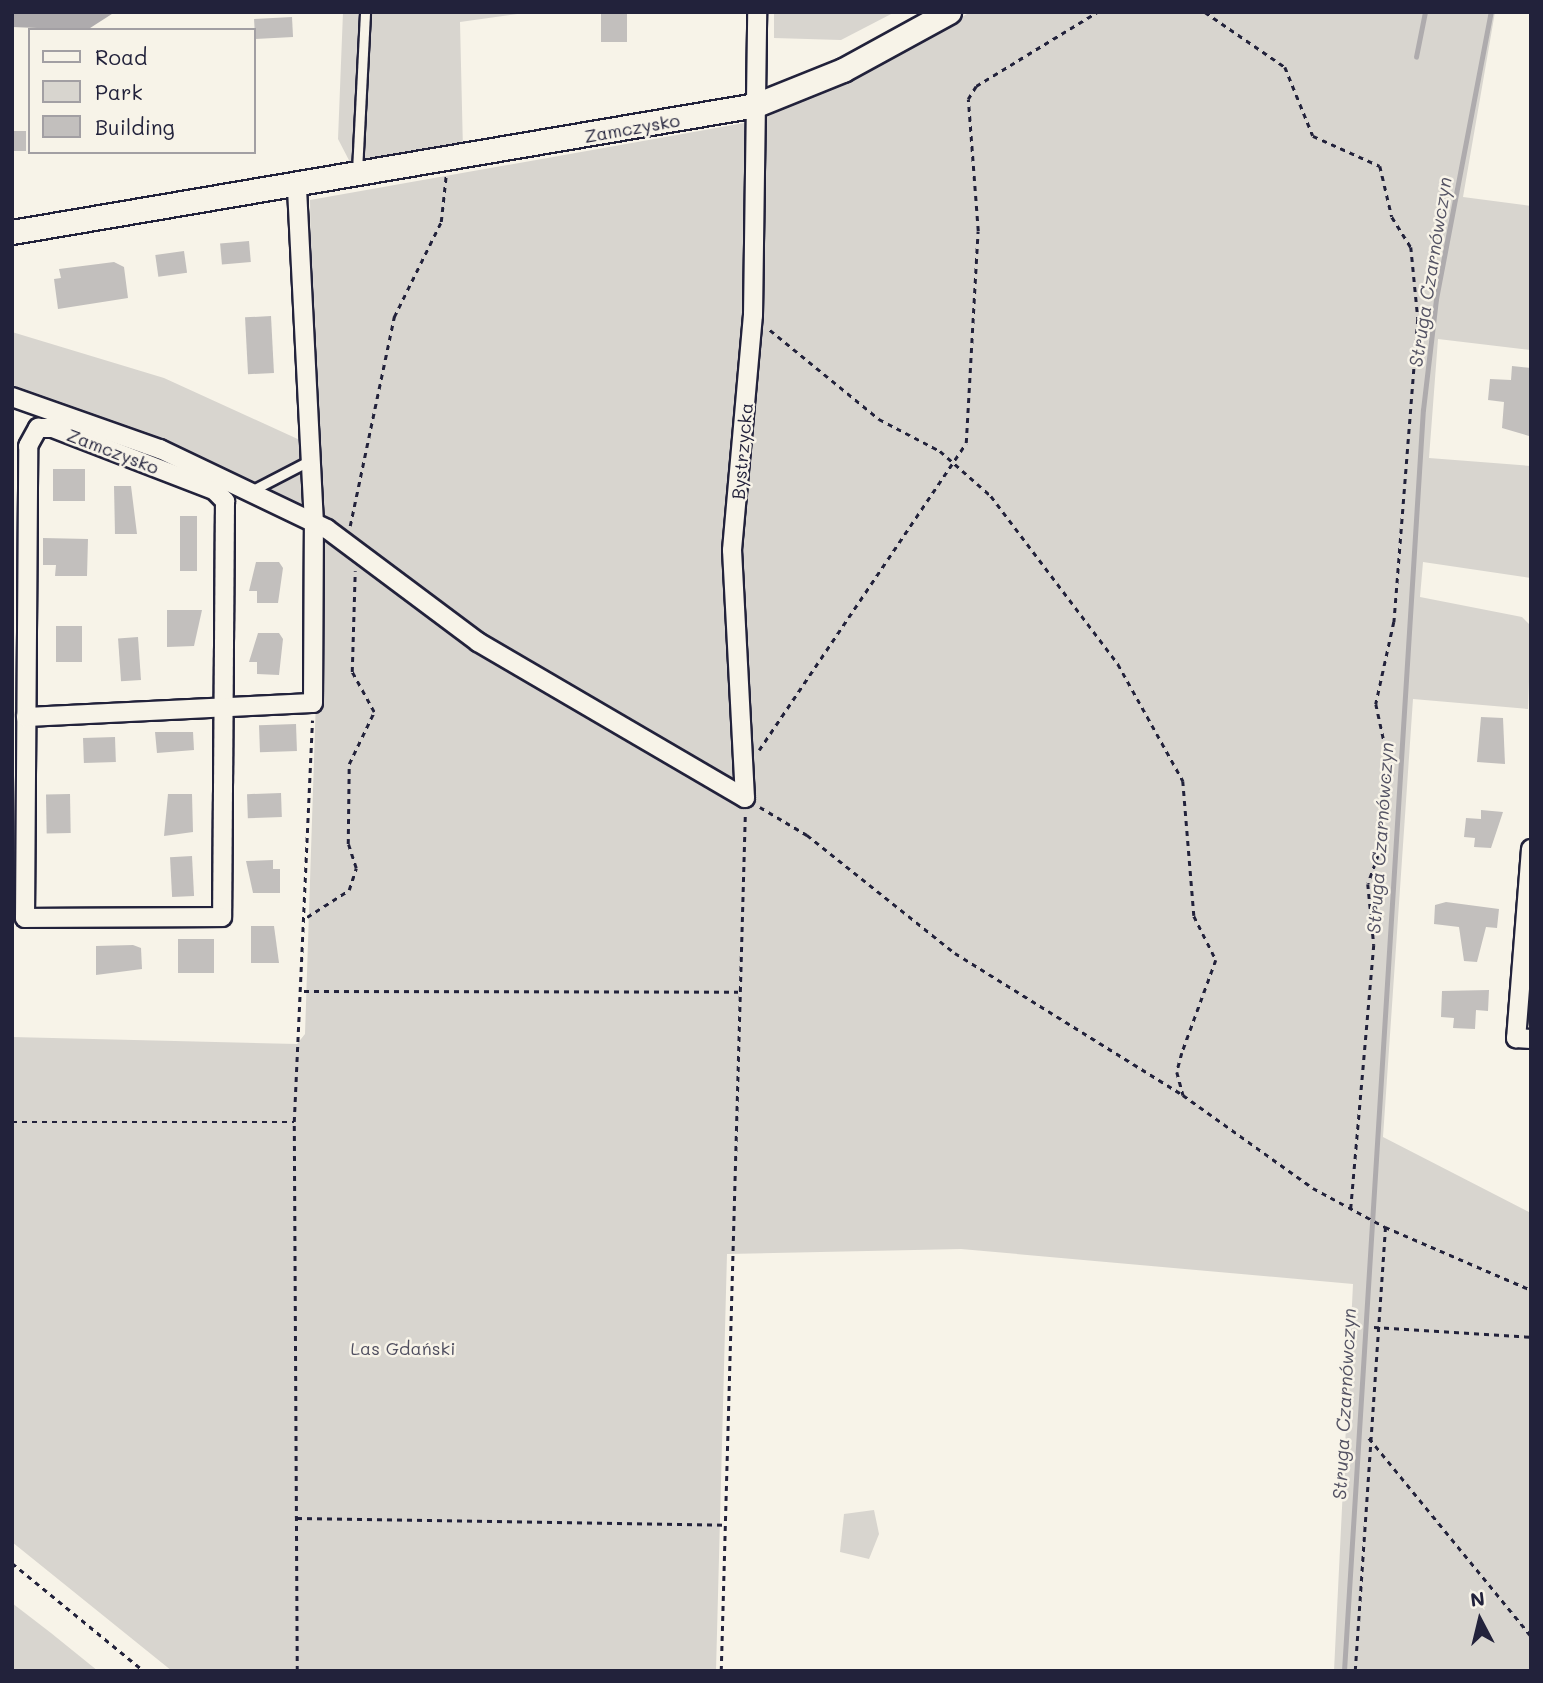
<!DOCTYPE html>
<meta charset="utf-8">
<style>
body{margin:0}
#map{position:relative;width:1543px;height:1683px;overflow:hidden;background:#f7f3e8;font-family:Mali,sans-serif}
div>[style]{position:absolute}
.green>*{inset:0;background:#d8d5cf}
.water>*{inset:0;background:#aeabad}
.stream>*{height:4.5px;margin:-2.25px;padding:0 2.25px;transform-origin:2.25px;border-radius:2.25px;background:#aeabad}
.building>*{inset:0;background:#c2bfbd;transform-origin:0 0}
.path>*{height:2.5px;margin-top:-1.25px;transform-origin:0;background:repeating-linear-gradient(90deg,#22223b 0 5px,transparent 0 10px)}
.roads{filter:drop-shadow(2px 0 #22223b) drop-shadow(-2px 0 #22223b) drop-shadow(0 2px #22223b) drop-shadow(0 -2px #22223b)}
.service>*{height:9px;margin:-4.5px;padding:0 4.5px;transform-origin:4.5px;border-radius:4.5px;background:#f7f3e8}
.minor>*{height:18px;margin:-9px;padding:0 9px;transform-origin:9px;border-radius:9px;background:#f7f3e8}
.tertiary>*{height:23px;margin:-11.5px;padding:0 11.5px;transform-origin:11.5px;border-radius:11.5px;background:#f7f3e8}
span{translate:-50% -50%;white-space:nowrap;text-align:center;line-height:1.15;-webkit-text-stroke:5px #f7f3e8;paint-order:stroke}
.street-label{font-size:18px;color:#22223b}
.park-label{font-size:18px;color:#504f60}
.water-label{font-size:19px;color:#535263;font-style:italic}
.frame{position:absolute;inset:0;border:14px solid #22223b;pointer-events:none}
.legend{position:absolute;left:28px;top:28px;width:228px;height:126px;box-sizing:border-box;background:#f7f3e8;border:2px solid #a29fa3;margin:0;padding:9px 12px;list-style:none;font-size:21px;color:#22223b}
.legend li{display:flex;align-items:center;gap:14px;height:35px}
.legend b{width:35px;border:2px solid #a29fa3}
.north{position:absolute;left:1445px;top:1585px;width:70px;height:70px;-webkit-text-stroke:5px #f7f3e8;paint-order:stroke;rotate:353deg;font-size:19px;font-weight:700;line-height:28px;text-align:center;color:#22223b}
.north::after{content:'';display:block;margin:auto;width:24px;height:32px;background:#22223b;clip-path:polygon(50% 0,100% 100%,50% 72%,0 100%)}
</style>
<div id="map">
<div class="green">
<div style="clip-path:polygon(343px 12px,532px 12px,460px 22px,463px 151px,353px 168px,338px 139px)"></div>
<div style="clip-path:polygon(774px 12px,895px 12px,841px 40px,774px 38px)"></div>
<div style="clip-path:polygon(971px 12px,1495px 12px,1463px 197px,1531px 206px,1531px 350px,1438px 339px,1429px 458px,1531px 466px,1531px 578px,1423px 562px,1420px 597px,1522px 617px,1531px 626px,1528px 709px,1413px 699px,1383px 1137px,1531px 1213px,1531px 1671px,1334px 1671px,1353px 1284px,961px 1249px,727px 1254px,716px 1671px,172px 1671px,12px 1542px,12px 1037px,297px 1044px,305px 1034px,321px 546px,329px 524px,160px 440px,12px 388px,12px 332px,164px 378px,313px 446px,310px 200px,761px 120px)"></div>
<div style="clip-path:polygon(874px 1510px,879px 1534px,869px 1559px,840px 1552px,844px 1514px)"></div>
<div style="clip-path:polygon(12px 1603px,51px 1633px,98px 1671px,12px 1671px)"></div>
</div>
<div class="water">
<div style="clip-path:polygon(12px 12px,115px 12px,87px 30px,12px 27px)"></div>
</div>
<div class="stream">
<div style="left:1416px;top:57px;width:46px;rotate:-78.7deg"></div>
<div style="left:1344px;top:1671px;width:1263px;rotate:-86.42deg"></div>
<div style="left:1423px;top:410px;width:112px;rotate:-83.3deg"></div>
<div style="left:1436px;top:299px;width:292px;rotate:-79.2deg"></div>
</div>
<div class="building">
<div style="left:601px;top:12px;width:26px;height:30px"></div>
<div style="left:292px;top:17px;width:20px;height:38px;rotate:87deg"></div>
<div style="left:12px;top:131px;width:14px;height:20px"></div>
<div style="left:249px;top:241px;width:21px;height:29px;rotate:85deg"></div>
<div style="left:184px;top:251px;width:22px;height:29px;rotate:82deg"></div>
<div style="clip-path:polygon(114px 262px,124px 267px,128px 298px,58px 309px,54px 279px,61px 278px,59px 269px)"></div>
<div style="left:271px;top:316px;width:57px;height:26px;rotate:87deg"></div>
<div style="clip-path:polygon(1512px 366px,1531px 368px,1529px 436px,1502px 428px,1504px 402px,1488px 400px,1490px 379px,1511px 380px)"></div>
<div style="left:53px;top:469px;width:32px;height:32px"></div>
<div style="clip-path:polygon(114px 486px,131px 486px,137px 534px,115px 534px)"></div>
<div style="left:180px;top:516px;width:17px;height:55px"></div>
<div style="clip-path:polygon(43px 538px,88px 539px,87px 576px,55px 576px,56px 565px,43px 565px)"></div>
<div style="clip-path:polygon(256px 562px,279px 562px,283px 568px,278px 603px,257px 603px,257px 591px,249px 591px)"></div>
<div style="clip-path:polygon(167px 610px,202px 610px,194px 646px,167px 647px)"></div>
<div style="left:56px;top:626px;width:26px;height:36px"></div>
<div style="clip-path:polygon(258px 633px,279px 633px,283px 639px,279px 675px,257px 674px,257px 662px,249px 662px)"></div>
<div style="left:138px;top:637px;width:43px;height:20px;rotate:86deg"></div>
<div style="clip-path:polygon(1481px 717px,1503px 718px,1505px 764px,1477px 762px)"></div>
<div style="left:296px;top:724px;width:27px;height:37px;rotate:88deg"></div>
<div style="clip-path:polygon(155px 732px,193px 732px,194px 750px,157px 753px)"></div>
<div style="left:115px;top:737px;width:25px;height:32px;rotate:88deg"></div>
<div style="left:281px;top:793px;width:24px;height:34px;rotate:88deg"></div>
<div style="left:70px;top:794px;width:39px;height:24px;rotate:89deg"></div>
<div style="clip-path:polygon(168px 794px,192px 794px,193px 832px,164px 836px)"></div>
<div style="clip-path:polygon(1481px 810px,1503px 812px,1491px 848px,1474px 847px,1475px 838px,1464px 837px,1466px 818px,1481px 819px)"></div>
<div style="left:192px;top:856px;width:40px;height:22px;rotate:87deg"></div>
<div style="clip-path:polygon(273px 860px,273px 869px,280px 869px,280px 893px,253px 893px,246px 861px)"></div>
<div style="clip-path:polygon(1446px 902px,1499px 909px,1497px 928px,1486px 927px,1477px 962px,1464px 961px,1459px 927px,1434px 924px,1435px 905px)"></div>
<div style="clip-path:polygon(251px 926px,274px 926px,279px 963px,251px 963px)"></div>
<div style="left:178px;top:939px;width:36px;height:34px"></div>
<div style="clip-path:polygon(133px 945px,141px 948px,142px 969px,96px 975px,96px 946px)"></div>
<div style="clip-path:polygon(1489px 990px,1488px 1011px,1476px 1010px,1475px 1029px,1453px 1028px,1454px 1018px,1441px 1017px,1442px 991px)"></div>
</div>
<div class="path">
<div style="left:1205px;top:12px;width:97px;rotate:34.5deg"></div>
<div style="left:1285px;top:67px;width:74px;rotate:67.9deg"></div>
<div style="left:1313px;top:136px;width:73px;rotate:24.1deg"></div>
<div style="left:1380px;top:166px;width:52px;rotate:76.8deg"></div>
<div style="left:1392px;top:217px;width:36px;rotate:58deg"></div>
<div style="left:1411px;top:247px;width:72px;rotate:84.4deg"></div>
<div style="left:1418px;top:319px;width:304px;rotate:94.5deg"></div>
<div style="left:1394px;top:622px;width:84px;rotate:102.4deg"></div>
<div style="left:1376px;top:704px;width:52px;rotate:77.8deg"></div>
<div style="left:1387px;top:755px;width:90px;rotate:93.2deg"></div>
<div style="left:1382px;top:845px;width:41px;rotate:109.7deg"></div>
<div style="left:1368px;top:884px;width:61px;rotate:84.4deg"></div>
<div style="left:1374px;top:945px;width:265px;rotate:95deg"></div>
<div style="left:770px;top:330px;width:141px;rotate:39.2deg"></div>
<div style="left:879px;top:419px;width:69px;rotate:27.7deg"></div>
<div style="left:940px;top:451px;width:68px;rotate:41.4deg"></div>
<div style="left:991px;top:496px;width:211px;rotate:52.9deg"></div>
<div style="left:1118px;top:664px;width:134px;rotate:60.9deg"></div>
<div style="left:1183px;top:781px;width:135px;rotate:85.3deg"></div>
<div style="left:1194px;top:916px;width:49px;rotate:63.4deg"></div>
<div style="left:1216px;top:960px;width:99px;rotate:110.1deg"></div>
<div style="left:1182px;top:1053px;width:20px;rotate:105deg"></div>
<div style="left:1177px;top:1072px;width:24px;rotate:75deg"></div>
<div style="left:350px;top:526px;width:214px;rotate:-78.1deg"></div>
<div style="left:394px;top:317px;width:106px;rotate:-63.7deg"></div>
<div style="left:441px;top:222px;width:47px;rotate:-83.9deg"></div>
<div style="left:759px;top:750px;width:370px;rotate:-56deg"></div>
<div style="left:966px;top:443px;width:212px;rotate:-86.8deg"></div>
<div style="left:978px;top:231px;width:132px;rotate:-94.3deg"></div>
<div style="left:968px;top:99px;width:15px;rotate:-58deg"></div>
<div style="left:976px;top:86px;width:142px;rotate:-31.4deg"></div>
<div style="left:760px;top:807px;width:55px;rotate:30.8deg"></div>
<div style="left:807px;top:835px;width:189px;rotate:38.6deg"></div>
<div style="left:955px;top:953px;width:269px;rotate:31.9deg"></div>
<div style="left:1183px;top:1095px;width:160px;rotate:35.6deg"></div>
<div style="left:1313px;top:1188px;width:82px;rotate:28.4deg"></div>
<div style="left:1385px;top:1227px;width:159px;rotate:23.3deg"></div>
<div style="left:307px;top:917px;width:50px;rotate:-32.7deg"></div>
<div style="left:349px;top:890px;width:23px;rotate:-72deg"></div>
<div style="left:356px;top:868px;width:25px;rotate:-108deg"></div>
<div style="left:348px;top:844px;width:80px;rotate:-89.3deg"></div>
<div style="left:349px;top:764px;width:58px;rotate:-64.3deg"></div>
<div style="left:374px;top:712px;width:46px;rotate:-118.8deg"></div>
<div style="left:352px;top:672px;width:101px;rotate:-88.3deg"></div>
<div style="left:304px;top:991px;width:434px;rotate:0.1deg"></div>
<div style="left:12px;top:1122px;width:282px"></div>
<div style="left:1374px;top:1327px;width:157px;rotate:3.6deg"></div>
<div style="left:1369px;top:1438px;width:256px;rotate:50.7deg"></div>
<div style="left:297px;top:1518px;width:430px;rotate:0.9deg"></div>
<div style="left:12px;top:1563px;width:171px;rotate:39.3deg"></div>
<div style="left:297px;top:1671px;width:549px;rotate:-90.31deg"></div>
<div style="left:294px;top:1122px;width:402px;rotate:-87.4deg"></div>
<div style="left:721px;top:1671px;width:856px;rotate:-88.39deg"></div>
<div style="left:1355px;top:1671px;width:445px;rotate:-86.1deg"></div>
</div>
<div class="roads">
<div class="service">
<div style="left:357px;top:171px;width:159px;rotate:-87.1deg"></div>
<div style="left:253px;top:490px;width:61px;rotate:-27.4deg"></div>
</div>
<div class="minor">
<div style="left:12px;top:397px;width:157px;rotate:19.4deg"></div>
<div style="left:160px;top:449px;width:185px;rotate:25.6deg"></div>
<div style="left:327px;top:529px;width:189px;rotate:36.8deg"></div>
<div style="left:478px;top:642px;width:309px;rotate:30.3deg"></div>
<div style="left:745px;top:798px;width:248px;rotate:-93deg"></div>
<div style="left:732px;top:550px;width:236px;rotate:-84.9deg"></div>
<div style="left:753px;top:315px;width:303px;rotate:-89.2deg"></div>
<div style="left:38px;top:428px;width:15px"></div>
<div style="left:53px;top:428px;width:173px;rotate:21.1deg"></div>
<div style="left:214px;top:490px;width:16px;rotate:45deg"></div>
<div style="left:225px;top:501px;width:416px;rotate:90.4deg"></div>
<div style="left:222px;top:917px;width:197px;rotate:179.7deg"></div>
<div style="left:25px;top:918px;width:472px;rotate:-89.6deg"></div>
<div style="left:28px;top:446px;width:21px;rotate:-61deg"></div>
<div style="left:26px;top:717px;width:287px;rotate:-2.8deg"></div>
<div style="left:313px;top:703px;width:179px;rotate:-89.7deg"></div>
<div style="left:314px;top:524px;width:337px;rotate:-92.9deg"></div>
<div style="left:1531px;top:849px;width:190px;rotate:94.5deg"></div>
<div style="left:1516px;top:1038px;width:15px;rotate:4deg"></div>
</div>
<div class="tertiary">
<div style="left:12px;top:232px;width:755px;rotate:-9.69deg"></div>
<div style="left:756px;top:105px;width:94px;rotate:-21.9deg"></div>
<div style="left:843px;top:70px;width:121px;rotate:-28.7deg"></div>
</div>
</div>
<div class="street-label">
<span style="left:632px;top:128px;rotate:-10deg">Zamczysko</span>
<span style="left:113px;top:451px;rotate:21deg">Zamczysko</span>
<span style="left:742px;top:451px;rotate:-85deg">Bystrzycka</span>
</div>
<div class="park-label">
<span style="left:403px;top:1348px">Las Gdański</span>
</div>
<div class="water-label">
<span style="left:1430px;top:272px;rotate:-81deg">Struga Czarnówczyn</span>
<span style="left:1380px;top:838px;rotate:-86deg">Struga Czarnówczyn</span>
<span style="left:1344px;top:1404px;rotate:-87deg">Struga Czarnówczyn</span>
</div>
<div class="frame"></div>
<ul class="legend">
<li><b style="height:9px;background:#f7f3e8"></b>Road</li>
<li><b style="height:19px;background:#d8d5cf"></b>Park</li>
<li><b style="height:19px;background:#c2bfbd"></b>Building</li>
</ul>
<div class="north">N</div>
</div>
